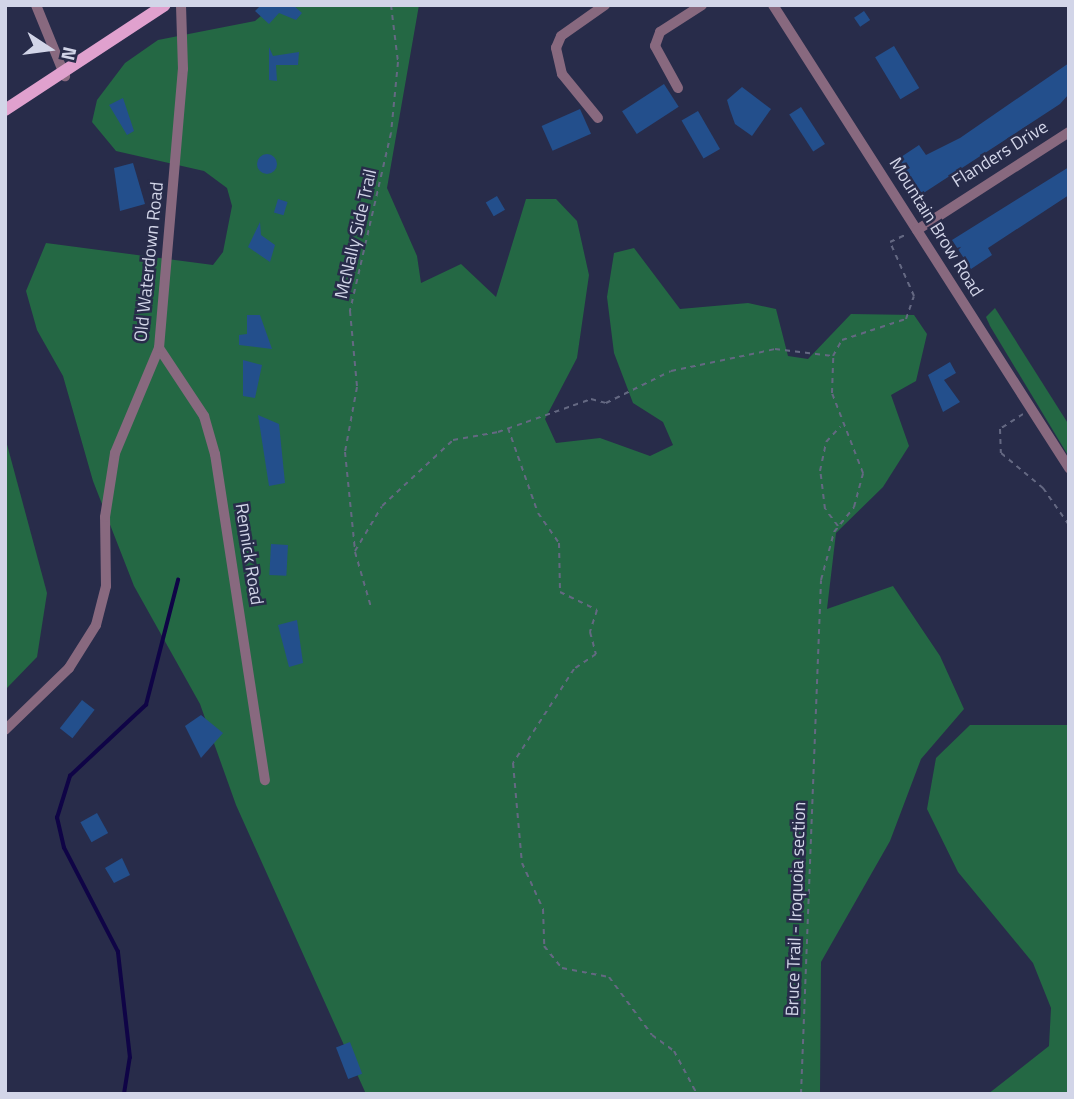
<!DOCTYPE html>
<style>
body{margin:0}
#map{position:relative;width:1074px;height:1099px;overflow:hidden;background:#282c4a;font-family:"Titillium Web",sans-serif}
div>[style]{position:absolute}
.forest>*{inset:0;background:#246844}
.stream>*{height:3.5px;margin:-1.75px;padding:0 1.75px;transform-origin:1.75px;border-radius:1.75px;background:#0f0446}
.building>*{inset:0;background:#234f8c;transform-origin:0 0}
.round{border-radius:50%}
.path>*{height:2px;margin-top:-1px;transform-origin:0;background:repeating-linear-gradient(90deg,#646882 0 5px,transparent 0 10px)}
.minor>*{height:10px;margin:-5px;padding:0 5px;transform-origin:5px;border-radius:5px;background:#88697f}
.major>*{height:12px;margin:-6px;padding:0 6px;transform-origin:6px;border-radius:6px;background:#e0a1ce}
span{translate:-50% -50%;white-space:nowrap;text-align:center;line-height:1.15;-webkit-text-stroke:5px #282c4a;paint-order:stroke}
.street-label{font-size:18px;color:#d2d5e8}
.frame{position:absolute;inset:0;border:7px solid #d2d5e8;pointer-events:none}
.north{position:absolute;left:14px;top:14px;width:70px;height:70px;-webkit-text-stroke:5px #282c4a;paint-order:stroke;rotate:103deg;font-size:19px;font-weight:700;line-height:28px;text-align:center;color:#d2d5e8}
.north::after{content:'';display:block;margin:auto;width:24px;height:32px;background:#d2d5e8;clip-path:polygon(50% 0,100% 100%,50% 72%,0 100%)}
</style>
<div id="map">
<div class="forest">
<div style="clip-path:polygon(274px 5px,419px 5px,387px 188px,417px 256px,421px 283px,461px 264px,496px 297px,526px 199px,556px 199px,577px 221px,589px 275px,577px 358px,545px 419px,556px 443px,600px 438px,650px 456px,673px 445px,663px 422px,633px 403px,614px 353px,607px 297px,614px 253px,634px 248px,680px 309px,748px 303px,776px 309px,788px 356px,808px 359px,851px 314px,914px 315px,927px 334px,916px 381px,891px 395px,909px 446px,883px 487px,836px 533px,827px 609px,893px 586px,940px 656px,964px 709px,921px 759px,890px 841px,821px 962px,820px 1094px,366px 1094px,236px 805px,200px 704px,134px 586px,93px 481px,63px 376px,37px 330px,26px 291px,46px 243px,213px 265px,223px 252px,232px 206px,227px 188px,204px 171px,116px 151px,92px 122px,97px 100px,125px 63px,158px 40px,255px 21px)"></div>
<div style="clip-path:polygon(995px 308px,1069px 425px,1069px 457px,990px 326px,986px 317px)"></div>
<div style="clip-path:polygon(5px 437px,47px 593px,37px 657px,5px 690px)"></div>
<div style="clip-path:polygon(970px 725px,1069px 725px,1069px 1094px,988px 1094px,1049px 1046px,1051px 1008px,1033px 963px,958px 872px,927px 809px,936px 758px)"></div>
</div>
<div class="stream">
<div style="left:124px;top:1094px;width:36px;rotate:-81deg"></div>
<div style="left:130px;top:1058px;width:107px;rotate:-96.5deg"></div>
<div style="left:118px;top:952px;width:117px;rotate:-117.4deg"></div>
<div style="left:64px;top:848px;width:31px;rotate:-103deg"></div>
<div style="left:57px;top:818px;width:44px;rotate:-72.8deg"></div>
<div style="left:70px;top:776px;width:104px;rotate:-43.1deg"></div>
<div style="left:146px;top:705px;width:129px;rotate:-75.6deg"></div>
</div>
<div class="building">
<div style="clip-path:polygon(261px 5px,293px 5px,302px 13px,296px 20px,279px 13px,269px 24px,255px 11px)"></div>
<div style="left:864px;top:11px;width:11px;height:12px;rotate:56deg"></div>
<div style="left:894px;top:46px;width:49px;height:22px;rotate:59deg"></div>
<div style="clip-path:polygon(269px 47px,273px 56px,299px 52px,298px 65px,276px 65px,277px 81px,269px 80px)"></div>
<div style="clip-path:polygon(1069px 63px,1069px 94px,1060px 104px,922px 194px,898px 159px,919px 145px,926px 155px,960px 138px)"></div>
<div style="left:664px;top:84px;width:27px;height:50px;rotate:57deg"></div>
<div style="clip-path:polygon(742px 87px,771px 109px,752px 136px,735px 124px,730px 110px,727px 100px)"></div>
<div style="clip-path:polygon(123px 98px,134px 131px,127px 135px,109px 105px)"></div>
<div style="left:801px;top:107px;width:44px;height:14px;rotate:57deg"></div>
<div style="left:580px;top:109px;width:27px;height:42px;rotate:66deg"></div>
<div style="left:698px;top:111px;width:44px;height:19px;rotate:60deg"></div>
<div class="round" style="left:257px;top:154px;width:20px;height:20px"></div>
<div style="clip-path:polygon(133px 163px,145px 204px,120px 211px,114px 168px)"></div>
<div style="clip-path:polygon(1069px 167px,1069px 195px,988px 248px,992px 255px,971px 269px,952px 240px)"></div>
<div style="left:497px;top:196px;width:16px;height:13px;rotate:60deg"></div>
<div style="left:278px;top:199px;width:10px;height:14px;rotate:17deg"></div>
<div style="clip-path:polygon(260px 222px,261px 235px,275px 245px,270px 262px,248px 247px)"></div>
<div style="clip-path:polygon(247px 315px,260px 315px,272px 349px,239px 345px,239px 335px,247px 334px)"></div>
<div style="clip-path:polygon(243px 360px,262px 365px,255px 398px,243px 396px)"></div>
<div style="clip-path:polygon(950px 362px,956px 373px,944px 380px,960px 402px,943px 412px,928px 375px)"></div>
<div style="clip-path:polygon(258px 415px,279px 424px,285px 483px,269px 486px)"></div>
<div style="left:271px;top:544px;width:17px;height:31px;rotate:3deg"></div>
<div style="clip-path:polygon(297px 620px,303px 663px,289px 667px,278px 625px)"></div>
<div style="left:82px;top:700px;width:16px;height:36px;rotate:38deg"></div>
<div style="clip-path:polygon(201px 715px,223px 733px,201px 758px,185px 726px)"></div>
<div style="left:97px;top:813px;width:23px;height:19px;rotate:61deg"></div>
<div style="clip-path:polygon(122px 858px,130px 875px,114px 883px,105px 868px)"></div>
<div style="left:350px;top:1042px;width:34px;height:15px;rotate:69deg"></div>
</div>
<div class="path">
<div style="left:391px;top:5px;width:57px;rotate:83deg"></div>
<div style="left:398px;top:62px;width:71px;rotate:95.6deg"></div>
<div style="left:391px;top:133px;width:183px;rotate:103deg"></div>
<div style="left:350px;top:311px;width:76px;rotate:84.7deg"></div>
<div style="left:357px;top:387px;width:66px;rotate:100.5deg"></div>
<div style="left:345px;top:452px;width:100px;rotate:84.2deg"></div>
<div style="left:355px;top:551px;width:52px;rotate:-59deg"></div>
<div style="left:382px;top:506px;width:97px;rotate:-42.9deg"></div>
<div style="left:453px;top:440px;width:46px;rotate:-10.1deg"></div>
<div style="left:498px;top:432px;width:99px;rotate:-19.5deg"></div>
<div style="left:591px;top:399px;width:16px;rotate:15deg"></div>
<div style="left:606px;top:403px;width:72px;rotate:-26.2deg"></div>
<div style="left:671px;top:371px;width:106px;rotate:-11.9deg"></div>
<div style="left:775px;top:349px;width:58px;rotate:6.9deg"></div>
<div style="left:1023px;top:414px;width:27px;rotate:147deg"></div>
<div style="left:1000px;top:429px;width:24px;rotate:88deg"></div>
<div style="left:1001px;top:453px;width:55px;rotate:39.8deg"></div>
<div style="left:1043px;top:488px;width:45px;rotate:54.9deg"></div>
<div style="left:508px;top:428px;width:90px;rotate:70.6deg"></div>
<div style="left:538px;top:513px;width:37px;rotate:55deg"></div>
<div style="left:559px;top:543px;width:49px;rotate:88.8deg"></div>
<div style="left:560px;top:592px;width:41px;rotate:25.9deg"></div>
<div style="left:597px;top:610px;width:23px;rotate:108deg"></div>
<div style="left:590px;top:632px;width:23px;rotate:75deg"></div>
<div style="left:596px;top:654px;width:27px;rotate:146deg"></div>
<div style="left:574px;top:669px;width:112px;rotate:123deg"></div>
<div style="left:513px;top:763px;width:100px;rotate:84.9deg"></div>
<div style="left:522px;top:863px;width:51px;rotate:65.5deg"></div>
<div style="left:543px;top:909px;width:37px;rotate:88deg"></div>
<div style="left:544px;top:946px;width:28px;rotate:51deg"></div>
<div style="left:562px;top:968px;width:48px;rotate:10.8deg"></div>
<div style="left:609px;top:977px;width:72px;rotate:53.4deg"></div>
<div style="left:652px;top:1035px;width:27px;rotate:36deg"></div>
<div style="left:674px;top:1051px;width:49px;rotate:61.9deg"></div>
<div style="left:838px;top:526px;width:21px;rotate:-127deg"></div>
<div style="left:825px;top:509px;width:38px;rotate:-97deg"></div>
<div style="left:820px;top:471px;width:30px;rotate:-78deg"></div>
<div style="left:826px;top:442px;width:21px;rotate:-47deg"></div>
<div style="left:355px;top:552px;width:57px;rotate:73.8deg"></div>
<div style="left:801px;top:1094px;width:514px;rotate:-87.77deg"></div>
<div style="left:821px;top:580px;width:50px;rotate:-74.8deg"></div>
<div style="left:834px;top:532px;width:32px;rotate:-51deg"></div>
<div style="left:854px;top:507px;width:35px;rotate:-75deg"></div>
<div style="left:863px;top:473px;width:86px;rotate:-111.2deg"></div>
<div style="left:832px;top:393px;width:37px;rotate:-88deg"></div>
<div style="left:833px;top:356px;width:18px;rotate:-61deg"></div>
<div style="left:842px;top:340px;width:67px;rotate:-18.2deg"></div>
<div style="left:906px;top:319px;width:24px;rotate:-71deg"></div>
<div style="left:914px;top:296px;width:59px;rotate:-114deg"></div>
<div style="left:890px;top:242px;width:19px;rotate:-25deg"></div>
</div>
<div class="minor">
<div style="left:36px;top:5px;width:77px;rotate:67.8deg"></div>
<div style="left:773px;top:5px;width:550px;rotate:57.41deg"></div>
<div style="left:678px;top:88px;width:48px;rotate:-118.7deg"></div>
<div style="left:655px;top:46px;width:15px;rotate:-70deg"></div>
<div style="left:660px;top:32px;width:50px;rotate:-32.7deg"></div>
<div style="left:598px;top:118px;width:57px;rotate:-129.3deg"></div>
<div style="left:562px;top:74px;width:27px;rotate:-103deg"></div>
<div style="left:556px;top:48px;width:13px;rotate:-67deg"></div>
<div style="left:561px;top:36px;width:54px;rotate:-35.2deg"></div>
<div style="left:917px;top:230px;width:181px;rotate:-32.8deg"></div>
<div style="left:159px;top:348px;width:82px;rotate:56.5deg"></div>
<div style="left:204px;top:416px;width:40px;rotate:74deg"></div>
<div style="left:215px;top:454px;width:330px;rotate:81.3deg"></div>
<div style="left:5px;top:730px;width:89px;rotate:-44.1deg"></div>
<div style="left:69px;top:668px;width:51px;rotate:-57.9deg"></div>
<div style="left:96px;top:625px;width:40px;rotate:-75.6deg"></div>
<div style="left:106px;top:586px;width:69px;rotate:-90.8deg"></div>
<div style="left:105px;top:517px;width:65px;rotate:-81.1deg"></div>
<div style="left:115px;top:453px;width:114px;rotate:-67.3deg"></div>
<div style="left:159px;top:348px;width:280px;rotate:-85.1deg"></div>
<div style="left:183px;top:69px;width:64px;rotate:-91.8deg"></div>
</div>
<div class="major">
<div style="left:5px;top:110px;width:191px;rotate:-33.3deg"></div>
</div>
<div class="street-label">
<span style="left:1000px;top:154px;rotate:-32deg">Flanders Drive</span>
<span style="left:936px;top:227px;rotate:58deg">Mountain Brow Road</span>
<span style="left:356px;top:234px;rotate:-77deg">McNally Side Trail</span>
<span style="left:149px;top:262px;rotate:-84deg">Old Waterdown Road</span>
<span style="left:249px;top:554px;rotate:81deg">Rennick Road</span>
<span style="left:796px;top:909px;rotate:-88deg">Bruce Trail - Iroquoia section</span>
</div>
<div class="frame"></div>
<div class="north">N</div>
</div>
